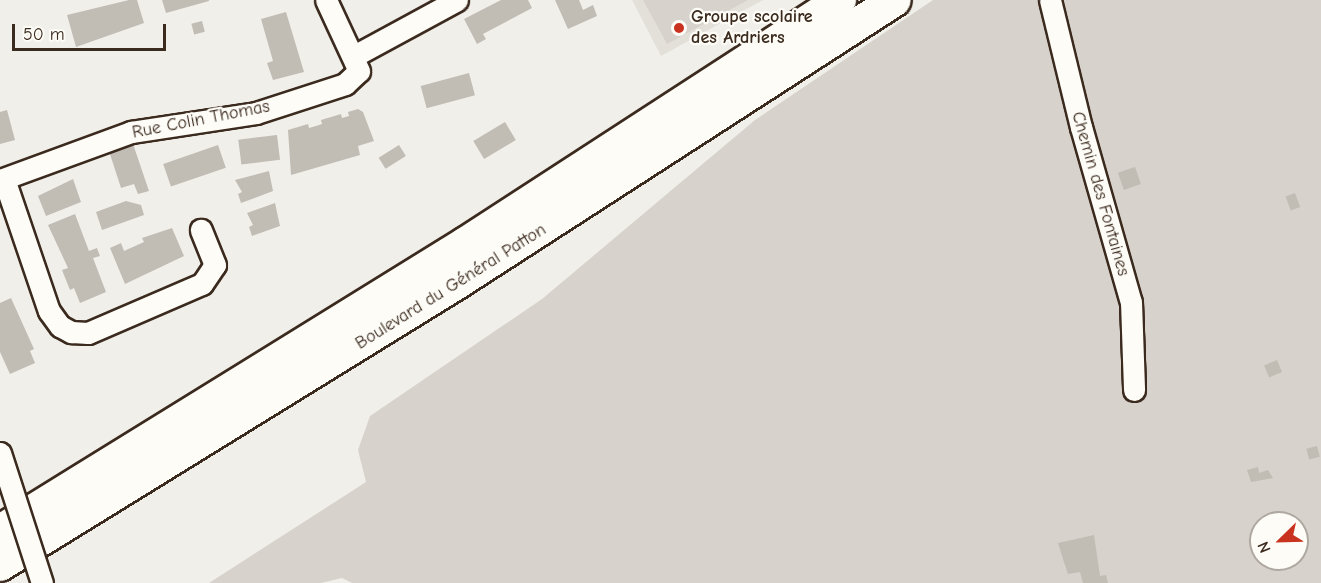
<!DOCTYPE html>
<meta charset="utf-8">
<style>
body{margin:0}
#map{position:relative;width:1321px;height:583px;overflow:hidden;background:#f1efea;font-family:"Comic Neue",sans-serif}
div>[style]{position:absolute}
.built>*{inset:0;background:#e3e0da}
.green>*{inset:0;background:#d7d2cc}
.building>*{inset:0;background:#c1bcb4;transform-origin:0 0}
.roads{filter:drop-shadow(2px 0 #3b2a1e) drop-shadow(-2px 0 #3b2a1e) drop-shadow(0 2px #3b2a1e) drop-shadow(0 -2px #3b2a1e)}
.minor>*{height:21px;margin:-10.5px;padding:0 10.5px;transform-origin:10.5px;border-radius:10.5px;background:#fdfcf7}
.highway>*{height:32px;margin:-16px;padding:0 16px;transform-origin:16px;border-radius:16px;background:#fdfcf7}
.bridges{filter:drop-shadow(2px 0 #3b2a1e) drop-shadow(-2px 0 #3b2a1e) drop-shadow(0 2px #3b2a1e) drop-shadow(0 -2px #3b2a1e)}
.minor-bridge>*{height:21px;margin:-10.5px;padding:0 10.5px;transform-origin:10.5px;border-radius:10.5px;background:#fdfcf7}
.dots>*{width:16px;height:16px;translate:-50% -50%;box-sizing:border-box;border:3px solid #fdfcf7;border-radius:50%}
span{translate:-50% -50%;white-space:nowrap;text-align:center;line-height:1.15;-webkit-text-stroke:4.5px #fdfcf7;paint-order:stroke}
.poi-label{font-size:18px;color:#3b2a1e;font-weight:700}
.left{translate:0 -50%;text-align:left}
.street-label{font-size:18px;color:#3b2a1e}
.north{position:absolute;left:1249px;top:511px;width:60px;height:60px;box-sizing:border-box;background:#fdfcf7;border:2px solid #afa8a0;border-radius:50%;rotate:247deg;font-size:16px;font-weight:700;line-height:24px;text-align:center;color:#3b2a1e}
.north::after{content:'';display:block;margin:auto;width:21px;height:27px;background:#c8321e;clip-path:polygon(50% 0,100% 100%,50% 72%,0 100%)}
.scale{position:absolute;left:12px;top:24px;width:154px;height:27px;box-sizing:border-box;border:3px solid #3b2a1e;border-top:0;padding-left:8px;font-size:18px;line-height:21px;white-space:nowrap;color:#3b2a1e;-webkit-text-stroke:4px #fdfcf7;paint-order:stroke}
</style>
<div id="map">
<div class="built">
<div style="clip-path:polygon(632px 0,763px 0,661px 56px)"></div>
</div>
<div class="green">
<div style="clip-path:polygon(643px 0,748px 0,667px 44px)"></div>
<div style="clip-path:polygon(evenodd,933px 0,1321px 0,1321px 583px,352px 583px,342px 578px,321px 583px,209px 583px,366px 482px,358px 450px,370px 416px,542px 299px,755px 120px,933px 0,1261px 523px,1297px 523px,1297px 559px,1261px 559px,1261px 523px)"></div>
</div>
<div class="building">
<div style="clip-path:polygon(129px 0,137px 0,144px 23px,76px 47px,67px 15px)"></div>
<div style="clip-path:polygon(162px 0,209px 0,209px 1px,166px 13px)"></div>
<div style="clip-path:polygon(501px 0,528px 0,532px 8px,483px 34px,486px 39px,477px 44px,464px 19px)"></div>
<div style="clip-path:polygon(555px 0,579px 0,583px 10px,593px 5px,597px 16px,568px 29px)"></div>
<div style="clip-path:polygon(286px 12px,304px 72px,273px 80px,267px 63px,273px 61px,261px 19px)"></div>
<div style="left:202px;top:21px;width:11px;height:11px;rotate:75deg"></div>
<div style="left:469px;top:73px;width:23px;height:50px;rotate:75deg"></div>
<div style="clip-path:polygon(358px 109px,363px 112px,374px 141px,358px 146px,360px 155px,291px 175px,288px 130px,308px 124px,309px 128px,316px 126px,322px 124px,321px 120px,341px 114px,342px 118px,349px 116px,348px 112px)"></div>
<div style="clip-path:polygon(7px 110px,15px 140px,0 144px,0 112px)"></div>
<div style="left:505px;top:122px;width:21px;height:37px;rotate:59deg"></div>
<div style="left:277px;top:135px;width:25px;height:39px;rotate:83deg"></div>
<div style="clip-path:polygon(132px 141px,149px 191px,138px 194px,134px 184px,121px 188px,108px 148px)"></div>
<div style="left:218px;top:145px;width:24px;height:58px;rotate:71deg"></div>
<div style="left:399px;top:145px;width:13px;height:24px;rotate:58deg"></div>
<div style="left:1135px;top:167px;width:18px;height:18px;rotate:71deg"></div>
<div style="clip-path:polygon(269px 171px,273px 191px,241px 203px,238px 194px,242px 192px,235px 180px)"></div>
<div style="clip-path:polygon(73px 179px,81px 202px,46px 216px,38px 196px)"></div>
<div style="left:1295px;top:193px;width:15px;height:10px;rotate:70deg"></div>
<div style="clip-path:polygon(126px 201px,141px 205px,144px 215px,102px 230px,96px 212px)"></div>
<div style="clip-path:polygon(275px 203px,280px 226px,252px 236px,249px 227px,253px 225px,247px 213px)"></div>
<div style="clip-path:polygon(75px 214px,89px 251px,97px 248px,100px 256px,93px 258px,106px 292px,80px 303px,74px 288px,70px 290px,62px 270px,68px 268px,48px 225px)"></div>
<div style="clip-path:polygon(172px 228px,184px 256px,125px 284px,110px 248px,121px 243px,124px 251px,144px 242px,142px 238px)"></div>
<div style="clip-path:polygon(11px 298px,34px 349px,30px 351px,35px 363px,10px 374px,0 352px,0 303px)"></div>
<div style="left:1277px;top:360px;width:13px;height:14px;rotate:67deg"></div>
<div style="left:1317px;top:446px;width:11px;height:11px;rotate:75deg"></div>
<div style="clip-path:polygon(1258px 467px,1259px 473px,1268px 470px,1273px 478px,1251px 482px,1247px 470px)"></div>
<div style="clip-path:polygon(1094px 535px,1100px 576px,1106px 575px,1108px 583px,1083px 583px,1080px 572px,1068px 574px,1063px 559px,1058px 543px)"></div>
</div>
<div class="roads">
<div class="minor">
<div style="left:1050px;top:0;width:131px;rotate:76.3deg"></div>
<div style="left:1081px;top:127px;width:182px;rotate:74.1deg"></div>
<div style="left:1131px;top:302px;width:88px;rotate:88deg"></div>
<div style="left:354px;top:56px;width:117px;rotate:-28.5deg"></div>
<div style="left:4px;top:179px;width:139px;rotate:71.2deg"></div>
<div style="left:49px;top:311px;width:19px;rotate:54deg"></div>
<div style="left:60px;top:326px;width:13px;rotate:29deg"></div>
<div style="left:71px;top:332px;width:17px;rotate:3deg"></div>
<div style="left:88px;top:333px;width:124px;rotate:-23.3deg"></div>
<div style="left:202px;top:284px;width:23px;rotate:-56deg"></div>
<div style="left:215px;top:265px;width:38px;rotate:-112deg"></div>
<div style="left:0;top:180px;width:140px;rotate:-20.1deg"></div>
<div style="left:131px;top:132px;width:126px;rotate:-8.6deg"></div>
<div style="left:256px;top:113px;width:94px;rotate:-18deg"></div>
<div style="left:345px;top:84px;width:19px;rotate:-43deg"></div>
<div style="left:359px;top:71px;width:78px;rotate:-114.9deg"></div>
</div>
<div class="highway">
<div style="left:0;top:531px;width:548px;rotate:-31.72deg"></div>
<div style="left:466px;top:243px;width:446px;rotate:-33deg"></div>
<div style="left:0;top:565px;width:537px;rotate:-31.68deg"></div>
<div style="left:457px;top:283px;width:521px;rotate:-32.87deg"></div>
</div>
</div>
<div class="bridges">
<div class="minor-bridge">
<div style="left:0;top:453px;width:137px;rotate:72.1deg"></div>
</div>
</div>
<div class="dots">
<div style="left:679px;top:28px;background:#c8321e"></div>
</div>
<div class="poi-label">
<span class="left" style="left:691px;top:28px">Groupe scolaire<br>des Ardriers</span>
</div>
<div class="street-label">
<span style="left:201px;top:120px;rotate:-11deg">Rue Colin Thomas</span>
<span style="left:1100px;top:194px;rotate:74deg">Chemin des Fontaines</span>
<span style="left:451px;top:287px;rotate:-32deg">Boulevard du Général Patton</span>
</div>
<div class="north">N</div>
<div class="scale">50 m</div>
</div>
